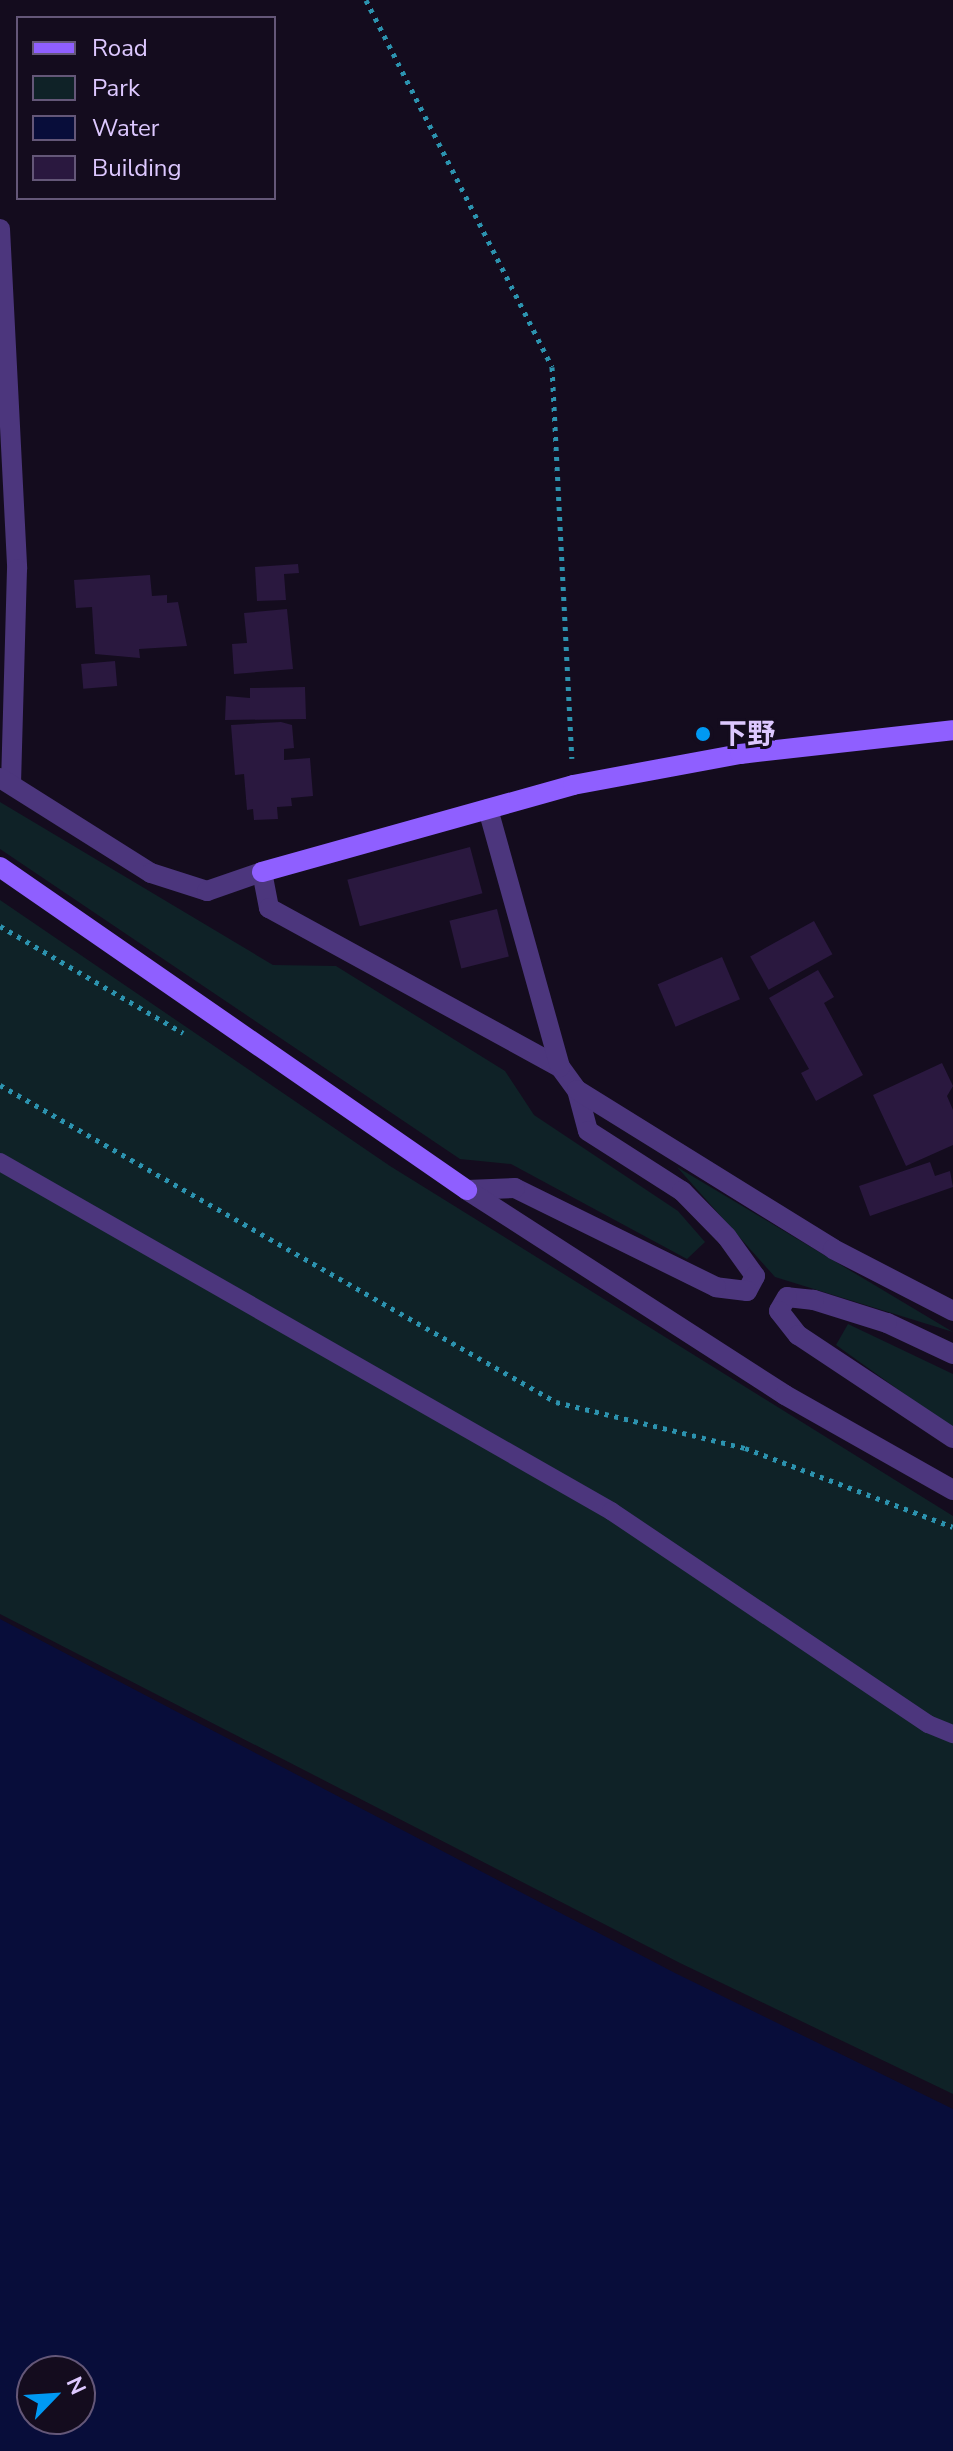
<!DOCTYPE html>
<meta charset="utf-8">
<style>
body{margin:0}
#map{position:relative;width:953px;height:2451px;overflow:hidden;background:#140c1e;font-family:"Nunito Sans","Noto Sans JP",sans-serif}
div>[style]{position:absolute}
.green>*{inset:0;background:#0f2227}
.water>*{inset:0;background:#080d3a}
.building>*{inset:0;background:#2a183f;transform-origin:0 0}
.path>*{height:5px;margin-top:-2.5px;transform-origin:0;background:repeating-linear-gradient(90deg,#2c93af 0 4px,transparent 0 10px)}
.lane>*{height:18px;margin:-9px;padding:0 9px;transform-origin:9px;border-radius:9px;background:#4c367d}
.street>*{height:20px;margin:-10px;padding:0 10px;transform-origin:10px;border-radius:10px;background:#4c367d}
.secondary>*{height:20px;margin:-10px;padding:0 10px;transform-origin:10px;border-radius:10px;background:#8f5fff}
.dots>*{width:22px;height:22px;translate:-50% -50%;box-sizing:border-box;border:4px solid #140c1e;border-radius:50%}
span{translate:-50% -50%;white-space:nowrap;text-align:center;line-height:1.15;-webkit-text-stroke:6px #140c1e;paint-order:stroke}
.poi-label{font-size:28px;color:#ddc8ff;font-weight:700}
.left{translate:0 -50%;text-align:left}
.legend{position:absolute;left:16px;top:16px;width:260px;height:184px;box-sizing:border-box;background:#140c1e;border:2px solid #645778;margin:0;padding:10px 14px;list-style:none;font-size:24px;color:#ddc8ff}
.legend li{display:flex;align-items:center;gap:16px;height:40px}
.legend b{width:40px;border:2px solid #645778}
.north{position:absolute;left:16px;top:2355px;width:80px;height:80px;box-sizing:border-box;background:#140c1e;border:2px solid #645778;border-radius:50%;rotate:65deg;font-size:22px;font-weight:700;line-height:32px;text-align:center;color:#ddc8ff}
.north::after{content:'';display:block;margin:auto;width:28px;height:36px;background:#0099f3;clip-path:polygon(50% 0,100% 100%,50% 72%,0 100%)}
</style>
<div id="map">
<div class="green">
<div style="clip-path:polygon(0 802px,273px 965px,336px 966px,505px 1071px,534px 1115px,678px 1211px,705px 1242px,687px 1259px,511px 1164px,460px 1159px,0 849px)"></div>
<div style="clip-path:polygon(0 900px,390px 1166px,953px 1516px,953px 2094px,680px 1963px,0 1614px)"></div>
<div style="clip-path:polygon(677px 1167px,953px 1332px,775px 1277px)"></div>
<div style="clip-path:polygon(848px 1324px,953px 1374px,953px 1429px,836px 1345px)"></div>
</div>
<div class="water">
<div style="clip-path:polygon(evenodd,0 1619px,675px 1973px,953px 2109px,953px 2451px,0 2451px,0 1619px,32px 2371px,80px 2371px,80px 2419px,32px 2419px,32px 2371px)"></div>
</div>
<div class="building">
<div style="clip-path:polygon(298px 564px,299px 573px,284px 574px,286px 600px,257px 601px,255px 567px)"></div>
<div style="clip-path:polygon(150px 575px,152px 596px,167px 595px,167px 603px,178px 602px,187px 646px,139px 649px,140px 658px,95px 654px,92px 607px,76px 608px,74px 580px)"></div>
<div style="clip-path:polygon(287px 609px,293px 669px,234px 674px,232px 644px,247px 643px,244px 613px)"></div>
<div style="left:115px;top:661px;width:25px;height:34px;rotate:85deg"></div>
<div style="clip-path:polygon(305px 687px,306px 719px,225px 720px,226px 696px,250px 698px,250px 688px)"></div>
<div style="clip-path:polygon(281px 722px,292px 725px,294px 748px,284px 749px,284px 760px,310px 758px,313px 796px,291px 798px,292px 806px,277px 807px,278px 819px,254px 820px,253px 809px,247px 810px,244px 774px,235px 775px,231px 725px)"></div>
<div style="left:470px;top:847px;width:48px;height:127px;rotate:75deg"></div>
<div style="left:497px;top:909px;width:49px;height:49px;rotate:76deg"></div>
<div style="left:814px;top:921px;width:38px;height:73px;rotate:61deg"></div>
<div style="left:722px;top:957px;width:46px;height:70px;rotate:67deg"></div>
<div style="clip-path:polygon(818px 970px,834px 997px,824px 1003px,863px 1075px,816px 1101px,801px 1073px,809px 1069px,769px 998px)"></div>
<div style="clip-path:polygon(942px 1063px,953px 1086px,947px 1096px,953px 1110px,953px 1145px,906px 1166px,873px 1095px)"></div>
<div style="clip-path:polygon(930px 1162px,935px 1176px,950px 1171px,953px 1187px,870px 1216px,859px 1186px)"></div>
</div>
<div class="path">
<div style="left:366px;top:0;width:411px;rotate:63.1deg"></div>
<div style="left:552px;top:367px;width:392px;rotate:87.1deg"></div>
<div style="left:0;top:926px;width:212px;rotate:30.3deg"></div>
<div style="left:0;top:1085px;width:640px;rotate:29.69deg"></div>
<div style="left:556px;top:1402px;width:195px;rotate:13.7deg"></div>
<div style="left:745px;top:1448px;width:222px;rotate:20.8deg"></div>
</div>
<div class="lane">
<div style="left:0;top:1162px;width:704px;rotate:29.73deg"></div>
<div style="left:611px;top:1511px;width:382px;rotate:33.9deg"></div>
<div style="left:928px;top:1724px;width:27px;rotate:22deg"></div>
</div>
<div class="street">
<div style="left:0;top:229px;width:340px;rotate:87.1deg"></div>
<div style="left:17px;top:569px;width:215px;rotate:91.6deg"></div>
<div style="left:0;top:778px;width:178px;rotate:32.2deg"></div>
<div style="left:151px;top:873px;width:59px;rotate:17.8deg"></div>
<div style="left:207px;top:891px;width:58px;rotate:-19.1deg"></div>
<div style="left:262px;top:872px;width:37px;rotate:79deg"></div>
<div style="left:269px;top:908px;width:332px;rotate:28.7deg"></div>
<div style="left:560px;top:1067px;width:29px;rotate:54deg"></div>
<div style="left:577px;top:1090px;width:42px;rotate:75deg"></div>
<div style="left:588px;top:1131px;width:112px;rotate:32.6deg"></div>
<div style="left:682px;top:1191px;width:64px;rotate:45.6deg"></div>
<div style="left:727px;top:1237px;width:48px;rotate:54.3deg"></div>
<div style="left:755px;top:1276px;width:17px;rotate:118deg"></div>
<div style="left:747px;top:1291px;width:31px;rotate:-173deg"></div>
<div style="left:716px;top:1287px;width:224px;rotate:-153.8deg"></div>
<div style="left:515px;top:1188px;width:48px;rotate:177.6deg"></div>
<div style="left:488px;top:809px;width:268px;rotate:74.4deg"></div>
<div style="left:577px;top:1090px;width:301px;rotate:31.8deg"></div>
<div style="left:833px;top:1249px;width:135px;rotate:27.3deg"></div>
<div style="left:467px;top:1190px;width:378px;rotate:32.8deg"></div>
<div style="left:785px;top:1395px;width:193px;rotate:29.5deg"></div>
<div style="left:953px;top:1354px;width:73px;rotate:-154.8deg"></div>
<div style="left:887px;top:1323px;width:77px;rotate:-162.5deg"></div>
<div style="left:814px;top:1300px;width:27px;rotate:-174deg"></div>
<div style="left:787px;top:1297px;width:16px;rotate:120deg"></div>
<div style="left:779px;top:1311px;width:31px;rotate:52deg"></div>
<div style="left:798px;top:1335px;width:186px;rotate:33.6deg"></div>
</div>
<div class="secondary">
<div style="left:0;top:867px;width:568px;rotate:34.67deg"></div>
<div style="left:262px;top:872px;width:323px;rotate:-15.6deg"></div>
<div style="left:573px;top:785px;width:170px;rotate:-10.5deg"></div>
<div style="left:740px;top:754px;width:214px;rotate:-6.4deg"></div>
</div>
<div class="dots">
<div style="left:703px;top:734px;background:#0099f3"></div>
</div>
<div class="poi-label">
<span class="left" style="left:719px;top:734px">下野</span>
</div>
<ul class="legend">
<li><b style="height:10px;background:#8f5fff"></b>Road</li>
<li><b style="height:22px;background:#0f2227"></b>Park</li>
<li><b style="height:22px;background:#080d3a"></b>Water</li>
<li><b style="height:22px;background:#2a183f"></b>Building</li>
</ul>
<div class="north">N</div>
</div>
